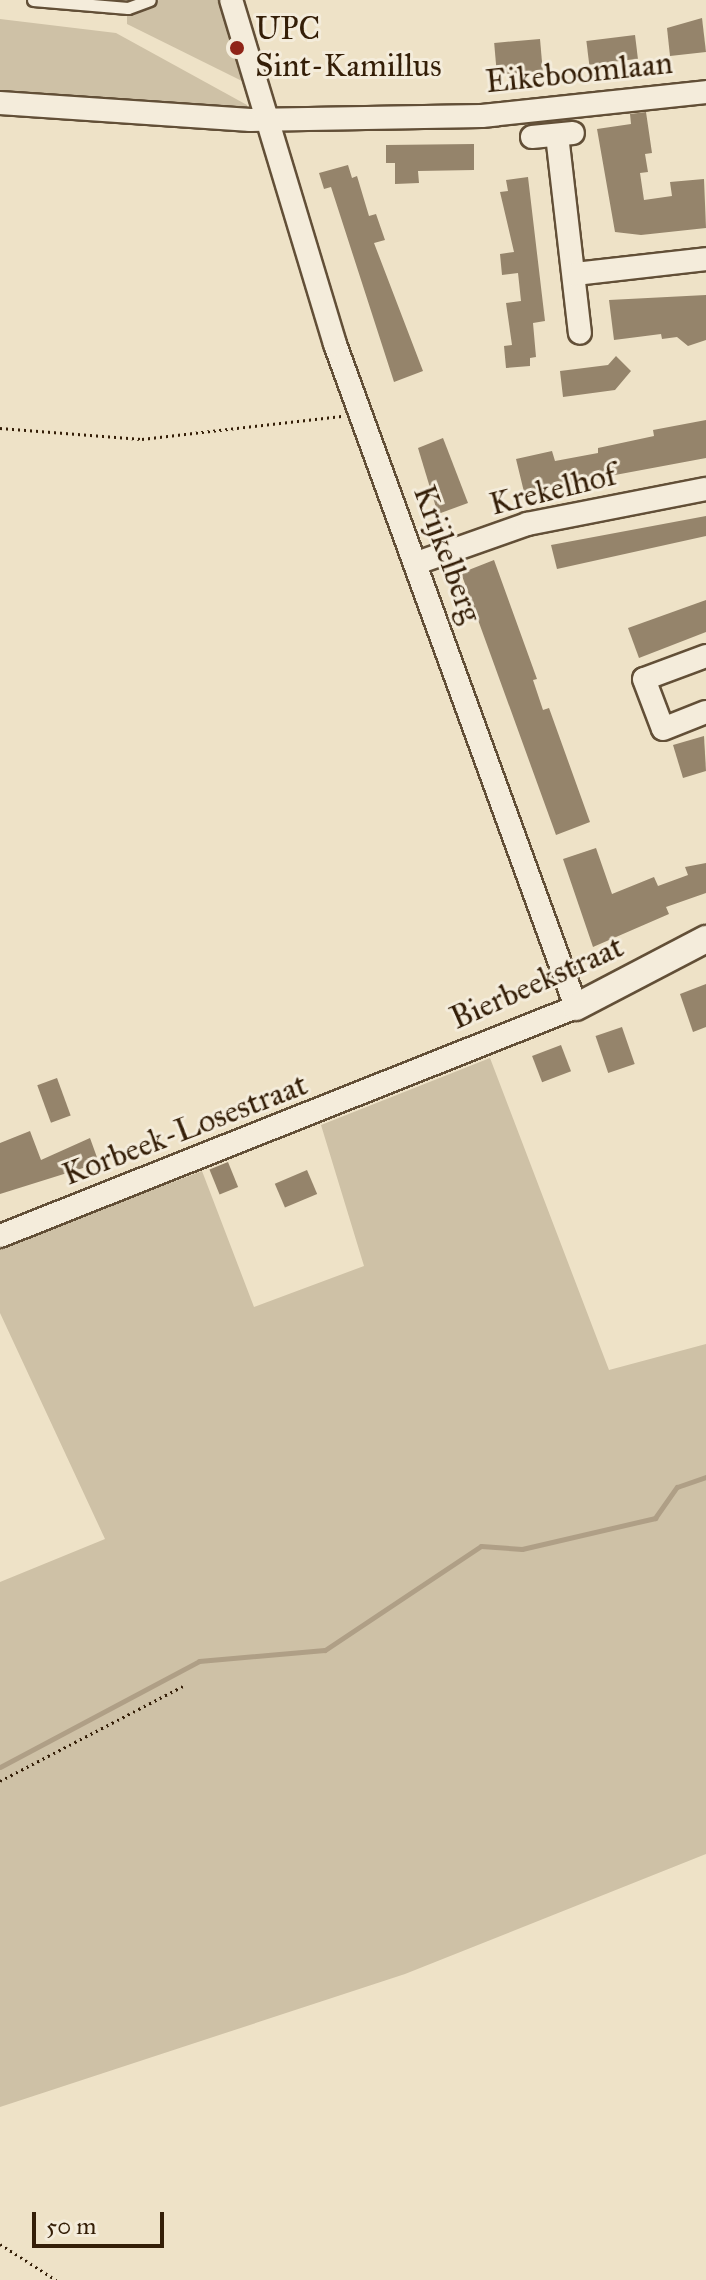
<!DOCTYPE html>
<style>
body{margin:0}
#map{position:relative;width:706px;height:2280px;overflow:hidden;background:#eee2c7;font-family:"IM FELL Great Primer",serif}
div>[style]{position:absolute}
.green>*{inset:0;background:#cec1a6}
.stream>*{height:5px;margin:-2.5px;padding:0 2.5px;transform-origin:2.5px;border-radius:2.5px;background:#af9f86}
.building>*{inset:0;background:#95846b;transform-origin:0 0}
.path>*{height:3px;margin-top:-1.5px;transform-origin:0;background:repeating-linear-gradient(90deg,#341e07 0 2px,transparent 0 6px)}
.roads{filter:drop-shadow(2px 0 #624f37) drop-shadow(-2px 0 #624f37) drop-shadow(0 2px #624f37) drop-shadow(0 -2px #624f37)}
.service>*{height:11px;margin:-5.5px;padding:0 5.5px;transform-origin:5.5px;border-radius:5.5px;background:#f4ecdb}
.minor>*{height:22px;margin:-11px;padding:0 11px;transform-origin:11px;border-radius:11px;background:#f4ecdb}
.tertiary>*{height:26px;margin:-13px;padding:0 13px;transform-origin:13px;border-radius:13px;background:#f4ecdb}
.dots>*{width:22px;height:22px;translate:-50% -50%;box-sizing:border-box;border:4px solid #f4ecdb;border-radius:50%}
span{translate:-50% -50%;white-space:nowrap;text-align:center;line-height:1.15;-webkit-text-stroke:6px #f4ecdb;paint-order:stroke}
.poi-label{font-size:32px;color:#341e07}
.left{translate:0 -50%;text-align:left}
.street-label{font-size:32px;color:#341e07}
.scale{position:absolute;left:32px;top:2212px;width:132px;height:36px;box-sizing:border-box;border:4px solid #341e07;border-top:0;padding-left:10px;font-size:24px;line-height:28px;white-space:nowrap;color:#341e07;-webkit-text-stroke:6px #f4ecdb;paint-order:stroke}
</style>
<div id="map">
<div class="green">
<div style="clip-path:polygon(159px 0,219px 0,244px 82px,127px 24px,127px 15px)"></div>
<div style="clip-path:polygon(0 19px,116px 33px,247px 105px,247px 113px,0 94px)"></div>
<div style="clip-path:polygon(490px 1058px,609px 1370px,706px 1344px,706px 1854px,405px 1974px,0 2107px,0 1582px,105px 1539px,0 1313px,0 1247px,202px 1171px,254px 1307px,364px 1266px,321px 1125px)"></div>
</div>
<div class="stream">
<div style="left:0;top:1767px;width:225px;rotate:-28deg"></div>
<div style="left:199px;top:1661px;width:126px;rotate:-5deg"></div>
<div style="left:325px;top:1650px;width:187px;rotate:-33.7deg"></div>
<div style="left:481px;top:1546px;width:41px;rotate:4.2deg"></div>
<div style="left:522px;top:1549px;width:137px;rotate:-13.1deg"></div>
<div style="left:655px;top:1518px;width:38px;rotate:-55deg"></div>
<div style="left:677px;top:1487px;width:31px;rotate:-19deg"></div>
</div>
<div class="building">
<div style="clip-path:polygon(702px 18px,706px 52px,670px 56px,667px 28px)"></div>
<div style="left:635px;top:35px;width:24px;height:49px;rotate:83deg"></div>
<div style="left:540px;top:39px;width:32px;height:46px;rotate:85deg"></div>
<div style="clip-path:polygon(646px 112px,652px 153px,645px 154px,648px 172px,640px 173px,644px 200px,672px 196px,670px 182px,704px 179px,706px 228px,641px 235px,615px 232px,597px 129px,631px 124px,630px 114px)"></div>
<div style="clip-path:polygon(474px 144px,474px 170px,418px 171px,419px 183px,395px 184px,395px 163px,386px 163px,386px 145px)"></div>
<div style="clip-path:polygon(348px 165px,352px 178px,357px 176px,369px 216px,376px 214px,385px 240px,374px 243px,423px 371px,394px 382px,331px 187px,324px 189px,319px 173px)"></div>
<div style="clip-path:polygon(528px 177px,545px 321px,533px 323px,536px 357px,530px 358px,530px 366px,506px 368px,504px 346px,512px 345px,506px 303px,521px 301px,518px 273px,502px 275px,500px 254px,514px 252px,500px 192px,508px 191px,506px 180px)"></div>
<div style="clip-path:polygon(706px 295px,706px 340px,688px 346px,677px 337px,662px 339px,661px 334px,614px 340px,609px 300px)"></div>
<div style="clip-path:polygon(616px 356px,631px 371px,615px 390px,563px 397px,560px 371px,608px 365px)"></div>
<div style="clip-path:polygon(706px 420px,706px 458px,524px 492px,516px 459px,552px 451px,555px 461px,598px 453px,598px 448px,654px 436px,653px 430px)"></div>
<div style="clip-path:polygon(443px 438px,468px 503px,438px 514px,418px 448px)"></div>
<div style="clip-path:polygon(706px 516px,706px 536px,557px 569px,551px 545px)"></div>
<div style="clip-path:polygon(494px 560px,537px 679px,533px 680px,543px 710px,549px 708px,590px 822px,556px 835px,461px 573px)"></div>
<div style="clip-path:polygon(706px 600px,706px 632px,639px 658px,628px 628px)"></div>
<div style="clip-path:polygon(704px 736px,706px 771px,683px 778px,673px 745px)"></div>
<div style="clip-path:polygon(596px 848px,612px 894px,654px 877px,658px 886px,688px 875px,685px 867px,706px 863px,706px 893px,666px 907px,669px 914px,593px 947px,563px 859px)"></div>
<div style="clip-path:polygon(706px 984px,706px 1027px,693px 1032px,680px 994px)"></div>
<div style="left:622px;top:1027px;width:39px;height:28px;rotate:71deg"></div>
<div style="left:561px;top:1045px;width:28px;height:31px;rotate:69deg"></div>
<div style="left:57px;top:1078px;width:40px;height:21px;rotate:70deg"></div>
<div style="clip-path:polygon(30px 1131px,41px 1160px,90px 1138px,99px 1163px,0 1194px,0 1143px)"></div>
<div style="left:228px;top:1162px;width:27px;height:20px;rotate:68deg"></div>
<div style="left:307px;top:1170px;width:26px;height:35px;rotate:67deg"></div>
</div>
<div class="path">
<div style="left:0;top:428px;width:142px;rotate:4.4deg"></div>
<div style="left:142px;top:439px;width:201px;rotate:-6.6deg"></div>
<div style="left:0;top:1781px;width:206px;rotate:-27.4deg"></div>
<div style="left:0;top:2244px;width:67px;rotate:32.7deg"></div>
</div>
<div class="roads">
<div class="service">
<div style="left:33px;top:0;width:95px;rotate:4.8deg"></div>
<div style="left:128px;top:8px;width:23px;rotate:-20deg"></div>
</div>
<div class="minor">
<div style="left:0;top:103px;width:251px;rotate:3.9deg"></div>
<div style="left:250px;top:120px;width:232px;rotate:-1deg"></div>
<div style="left:482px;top:116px;width:225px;rotate:-6.1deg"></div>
<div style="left:557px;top:135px;width:199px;rotate:83.4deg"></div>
<div style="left:532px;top:137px;width:41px;rotate:-5.6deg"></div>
<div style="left:575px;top:274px;width:132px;rotate:-6.5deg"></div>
<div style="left:417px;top:563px;width:117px;rotate:-19.5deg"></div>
<div style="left:527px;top:524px;width:182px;rotate:-11.1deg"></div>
<div style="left:706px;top:656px;width:66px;rotate:159.6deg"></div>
<div style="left:644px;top:679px;width:53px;rotate:69.2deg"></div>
<div style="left:663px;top:729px;width:46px;rotate:-21.6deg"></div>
<div style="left:0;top:1236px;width:620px;rotate:-21.68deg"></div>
<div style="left:576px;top:1007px;width:705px;rotate:-109.98deg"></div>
<div style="left:335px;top:344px;width:359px;rotate:-106.8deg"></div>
</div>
<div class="tertiary">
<div style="left:576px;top:1007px;width:147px;rotate:-27.6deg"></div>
</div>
</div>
<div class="dots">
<div style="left:237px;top:48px;background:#8f2418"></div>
</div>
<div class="poi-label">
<span class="left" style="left:255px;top:48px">UPC<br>Sint-Kamillus</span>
</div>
<div class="street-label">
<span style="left:579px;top:73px;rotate:-6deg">Eikeboomlaan</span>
<span style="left:553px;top:490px;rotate:-14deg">Krekelhof</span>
<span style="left:447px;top:554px;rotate:70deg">Krijkelberg</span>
<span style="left:537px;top:983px;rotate:-24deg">Bierbeekstraat</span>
<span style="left:185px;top:1130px;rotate:-21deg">Korbeek-Losestraat</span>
</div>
<div class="scale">50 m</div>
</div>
